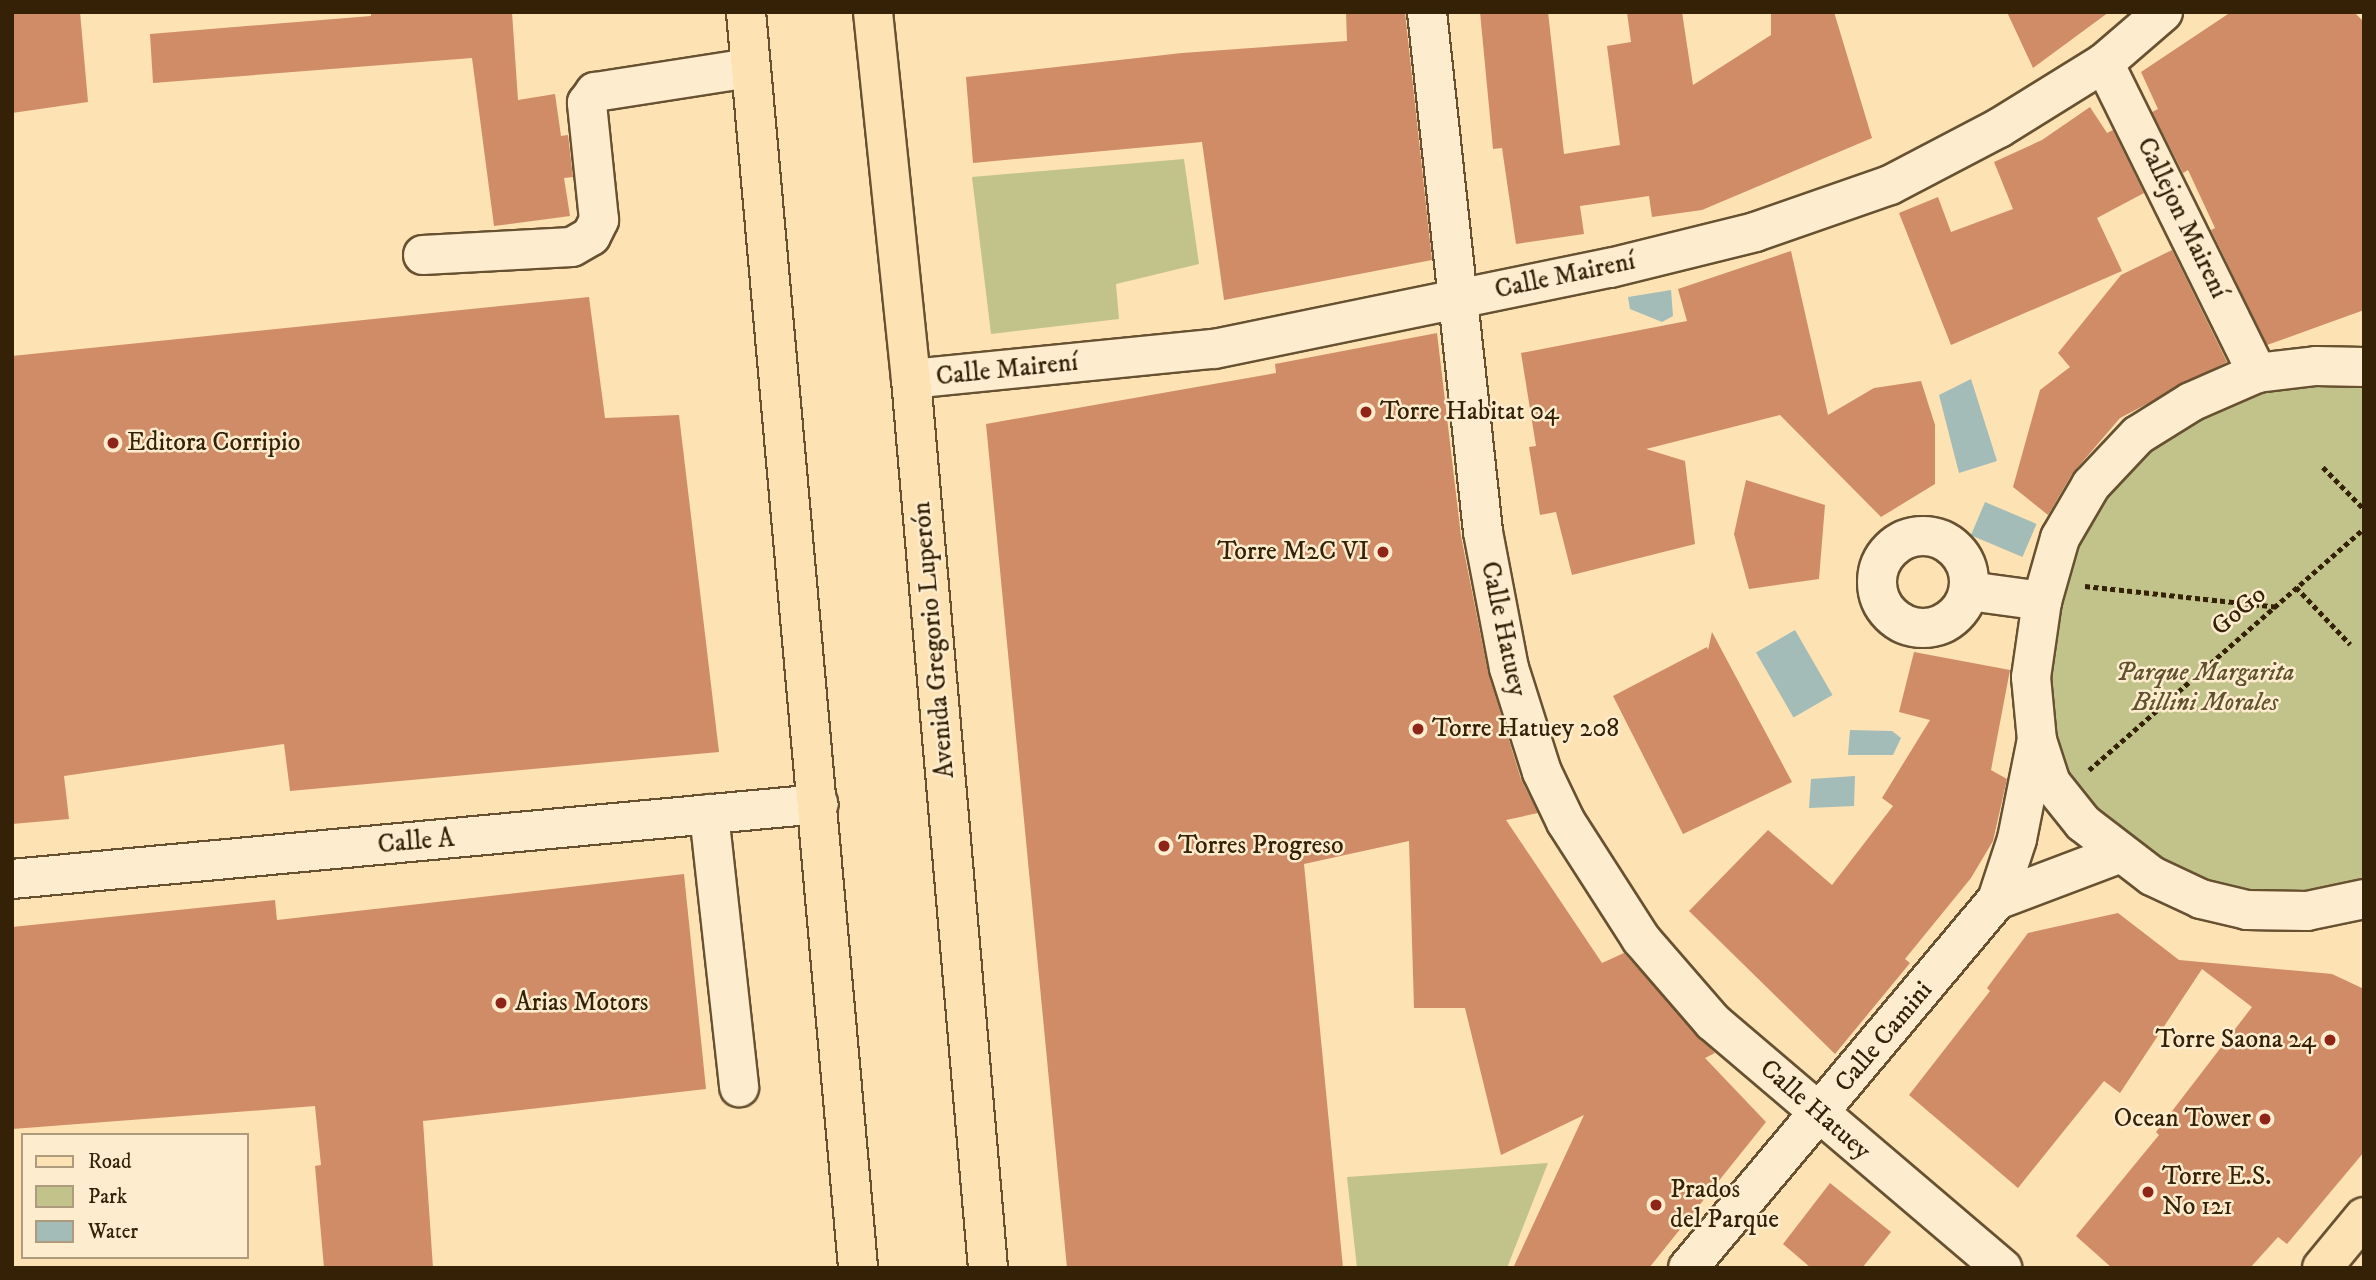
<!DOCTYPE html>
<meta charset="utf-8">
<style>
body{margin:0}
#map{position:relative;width:2376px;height:1280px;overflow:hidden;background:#fde2b4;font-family:"IM FELL DW Pica",serif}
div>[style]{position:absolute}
.green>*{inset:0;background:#c2c38b}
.water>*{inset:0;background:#a3bcb7;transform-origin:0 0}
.building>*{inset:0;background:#cf8c66}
.path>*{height:4.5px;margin-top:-2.25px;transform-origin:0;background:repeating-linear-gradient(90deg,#352105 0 5px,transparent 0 8.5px)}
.roads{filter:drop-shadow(2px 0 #675131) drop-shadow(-2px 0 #675131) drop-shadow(0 2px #675131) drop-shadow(0 -2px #675131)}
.minor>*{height:38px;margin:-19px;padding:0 19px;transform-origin:19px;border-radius:19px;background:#feecce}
.minor>.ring{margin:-19px;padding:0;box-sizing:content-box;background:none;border:38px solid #feecce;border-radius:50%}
.major>*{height:38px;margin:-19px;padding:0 19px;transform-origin:19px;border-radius:19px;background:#fde2b4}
.dots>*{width:19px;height:19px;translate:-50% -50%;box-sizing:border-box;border:4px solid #feecce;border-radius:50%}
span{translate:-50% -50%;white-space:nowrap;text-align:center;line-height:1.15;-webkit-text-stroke:5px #feecce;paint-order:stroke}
.street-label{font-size:26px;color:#352105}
.poi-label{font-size:26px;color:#352105}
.left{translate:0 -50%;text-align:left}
.right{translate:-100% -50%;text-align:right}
.park-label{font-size:26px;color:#5f522d;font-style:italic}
.frame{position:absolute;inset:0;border:14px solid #352105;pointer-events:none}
.legend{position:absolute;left:21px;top:1133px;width:228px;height:126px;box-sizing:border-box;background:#feecce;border:2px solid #ae9b7e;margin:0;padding:9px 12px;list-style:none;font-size:21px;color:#352105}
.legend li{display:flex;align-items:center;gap:14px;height:35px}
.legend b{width:35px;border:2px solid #ae9b7e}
</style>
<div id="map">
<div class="green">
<div style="clip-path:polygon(1184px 159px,1199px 264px,1116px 284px,1119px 319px,991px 334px,972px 177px)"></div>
<div style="clip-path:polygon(2364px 381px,2364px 889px,2316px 898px,2193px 885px,2088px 813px,2046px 733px,2046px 641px,2085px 517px,2143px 444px,2259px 385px)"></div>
<div style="clip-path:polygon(1548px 1163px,1507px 1268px,1357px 1268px,1347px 1177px)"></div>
</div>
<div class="water">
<div style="clip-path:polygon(1671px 290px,1673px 316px,1662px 322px,1630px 309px,1628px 297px)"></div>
<div style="clip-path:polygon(1971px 379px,1997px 461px,1959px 473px,1939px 395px)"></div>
<div style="left:1985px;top:502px;width:56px;height:36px;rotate:23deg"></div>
<div style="left:1795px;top:630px;width:75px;height:45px;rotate:60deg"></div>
<div style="clip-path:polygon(1850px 730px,1892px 731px,1901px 738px,1893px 755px,1848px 755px)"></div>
<div style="clip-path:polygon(1855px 776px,1854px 806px,1809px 808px,1811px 779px)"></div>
</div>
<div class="building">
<div style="clip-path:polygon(12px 12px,80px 12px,88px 102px,12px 113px)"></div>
<div style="clip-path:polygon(371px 12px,512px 12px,518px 100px,555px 94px,561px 136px,568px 135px,573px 177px,564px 178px,570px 216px,494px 226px,472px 58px,153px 83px,150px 34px,371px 16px)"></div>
<div style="clip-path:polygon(1346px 12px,1405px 12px,1432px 260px,1224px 300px,1202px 142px,973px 163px,966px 77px,1182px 53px,1347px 41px)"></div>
<div style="clip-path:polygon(1480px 12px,1548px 12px,1564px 154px,1620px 145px,1607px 46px,1631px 42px,1627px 12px,1682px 12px,1693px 85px,1771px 35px,1771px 12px,1834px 12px,1872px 138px,1702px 210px,1652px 217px,1649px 196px,1580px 206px,1584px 234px,1516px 244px,1502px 148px,1493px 149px)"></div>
<div style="clip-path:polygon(2007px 12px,2109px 12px,2033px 68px)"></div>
<div style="clip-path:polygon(2231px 12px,2354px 12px,2364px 22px,2364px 310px,2267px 345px,2211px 230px,2215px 228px,2188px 170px,2183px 173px,2152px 112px,2158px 109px,2141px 72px)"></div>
<div style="clip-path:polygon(2090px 107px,2107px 133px,2113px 130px,2144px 193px,2097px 218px,2122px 271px,1951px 345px,1899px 213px,1938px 197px,1951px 232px,2013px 209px,1994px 162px,2042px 140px)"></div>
<div style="clip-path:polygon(2172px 250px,2227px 362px,2120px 418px,2072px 474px,2048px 515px,2013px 487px,2040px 390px,2070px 367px,2058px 353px,2121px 275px)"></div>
<div style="clip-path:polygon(1791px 251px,1828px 415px,1874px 388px,1921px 381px,1935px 425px,1935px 484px,1881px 517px,1780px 415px,1646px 449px,1685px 461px,1695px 544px,1572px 575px,1556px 512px,1540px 515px,1529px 447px,1536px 446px,1521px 353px,1687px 321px,1678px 289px)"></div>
<div style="clip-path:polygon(589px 297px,605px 418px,679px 415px,719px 752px,290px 791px,284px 744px,64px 776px,69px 819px,12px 824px,12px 356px)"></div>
<div style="clip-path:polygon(1437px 333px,1461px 536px,1488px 672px,1521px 779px,1538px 813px,1506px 820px,1602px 963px,1624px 953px,1715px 1053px,1705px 1058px,1766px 1122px,1649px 1268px,1513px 1268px,1584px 1115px,1501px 1155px,1465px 1008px,1414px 1008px,1409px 841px,1304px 864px,1343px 1268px,1067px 1268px,986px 424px,1276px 373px,1275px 364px)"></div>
<div style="clip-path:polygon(1746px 480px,1825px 505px,1819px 579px,1749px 589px,1734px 534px)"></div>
<div style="clip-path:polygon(1712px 632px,1792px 782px,1683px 834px,1613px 696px,1707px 647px,1708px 650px)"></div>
<div style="clip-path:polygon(1914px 652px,2010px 670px,1991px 770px,2007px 779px,1993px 841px,1971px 878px,1905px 959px,1910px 963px,1835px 1054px,1689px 911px,1768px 830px,1832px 885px,1893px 806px,1882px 798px,1930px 720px,1899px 712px)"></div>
<div style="clip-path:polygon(684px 874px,706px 1089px,423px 1121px,433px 1268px,324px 1268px,315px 1166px,321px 1165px,315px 1106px,12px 1129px,12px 927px,275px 900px,277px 920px)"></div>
<div style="clip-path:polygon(2118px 913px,2179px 960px,2332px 974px,2364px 989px,2364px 1152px,2287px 1244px,2278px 1237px,2250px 1268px,2112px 1268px,2076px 1236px,2159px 1135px,2156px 1132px,2252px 1007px,2202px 969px,2120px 1093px,2104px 1081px,2018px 1188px,1909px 1095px,1990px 991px,1987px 988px,2028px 933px)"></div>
<div style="clip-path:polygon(1830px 1183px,1891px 1232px,1862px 1268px,1811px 1268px,1783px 1244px)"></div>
</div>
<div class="path">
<div style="left:2323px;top:467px;width:59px;rotate:45.7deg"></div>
<div style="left:2085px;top:586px;width:193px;rotate:6.2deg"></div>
<div style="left:2296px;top:587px;width:79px;rotate:46.5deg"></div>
<div style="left:2089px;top:770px;width:366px;rotate:-41.3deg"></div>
</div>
<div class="roads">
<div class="minor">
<div style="left:1427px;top:12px;width:523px;rotate:83.85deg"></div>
<div style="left:1483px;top:532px;width:138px;rotate:79.2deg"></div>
<div style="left:1509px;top:668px;width:109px;rotate:72.4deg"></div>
<div style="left:1542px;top:772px;width:55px;rotate:64.4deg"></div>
<div style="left:1566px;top:822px;width:139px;rotate:57.3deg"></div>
<div style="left:1641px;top:939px;width:110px;rotate:49.1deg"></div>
<div style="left:1713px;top:1022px;width:380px;rotate:40.4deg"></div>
<div style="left:2104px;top:63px;width:346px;rotate:63.7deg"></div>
<div style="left:423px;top:255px;width:149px;rotate:-3.1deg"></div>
<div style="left:572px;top:247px;width:22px;rotate:-30deg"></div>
<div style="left:591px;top:236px;width:18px;rotate:-63deg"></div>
<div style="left:599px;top:220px;width:118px;rotate:-95.9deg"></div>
<div style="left:587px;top:103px;width:14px;rotate:-54deg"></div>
<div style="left:595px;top:92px;width:157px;rotate:-8.8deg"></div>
<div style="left:2364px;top:367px;width:48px;rotate:-178.8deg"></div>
<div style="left:2316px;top:366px;width:59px;rotate:173.2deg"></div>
<div style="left:2257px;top:373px;width:72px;rotate:156.3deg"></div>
<div style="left:2191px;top:402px;width:62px;rotate:148.1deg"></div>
<div style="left:2138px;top:435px;width:69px;rotate:133.2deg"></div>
<div style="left:2091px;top:485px;width:61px;rotate:120.3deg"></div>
<div style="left:2060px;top:538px;width:66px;rotate:105.9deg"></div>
<div style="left:2042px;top:601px;width:77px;rotate:98.2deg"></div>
<div style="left:2031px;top:677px;width:63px;rotate:84.6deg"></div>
<div style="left:2037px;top:740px;width:45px;rotate:72deg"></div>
<div style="left:2051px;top:783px;width:51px;rotate:51.3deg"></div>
<div style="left:2083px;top:823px;width:87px;rotate:37.5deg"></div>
<div style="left:2152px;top:876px;width:54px;rotate:25.1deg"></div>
<div style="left:2201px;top:899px;width:47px;rotate:13.4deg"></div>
<div style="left:2247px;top:910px;width:60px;rotate:1deg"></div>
<div style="left:2307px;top:911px;width:58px;rotate:-11.9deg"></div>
<div style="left:911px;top:379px;width:304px;rotate:-5.7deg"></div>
<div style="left:1214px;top:349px;width:404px;rotate:-11.6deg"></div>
<div style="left:1610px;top:268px;width:149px;rotate:-13.9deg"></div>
<div style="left:1755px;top:232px;width:143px;rotate:-19.2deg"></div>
<div style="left:1890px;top:185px;width:123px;rotate:-27.6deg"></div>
<div style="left:1999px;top:128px;width:123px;rotate:-31.8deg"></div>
<div style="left:2104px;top:63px;width:78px;rotate:-40.8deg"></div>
<div class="ring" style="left:1877px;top:536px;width:54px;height:54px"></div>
<div style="left:1969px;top:591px;width:74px;rotate:7.8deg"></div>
<div style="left:709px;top:814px;width:275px;rotate:83.7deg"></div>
<div style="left:12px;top:879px;width:810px;rotate:-5.31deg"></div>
<div style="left:1997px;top:900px;width:130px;rotate:-20.7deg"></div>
<div style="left:1688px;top:1268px;width:481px;rotate:-50deg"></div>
<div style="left:1997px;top:900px;width:64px;rotate:-71.8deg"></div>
<div style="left:2017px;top:839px;width:97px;rotate:-78.7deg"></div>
</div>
<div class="major">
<div style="left:746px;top:12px;width:1261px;rotate:84.9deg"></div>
<div style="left:873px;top:12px;width:369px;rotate:84.1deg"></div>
<div style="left:911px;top:379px;width:892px;rotate:85.05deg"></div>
<div style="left:2322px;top:1268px;width:66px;rotate:-50.5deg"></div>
</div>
</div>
<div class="dots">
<div style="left:1366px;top:412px;background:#8f2418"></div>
<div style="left:113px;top:443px;background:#8f2418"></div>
<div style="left:1383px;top:552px;background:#8f2418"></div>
<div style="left:1418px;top:729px;background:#8f2418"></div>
<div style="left:1164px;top:846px;background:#8f2418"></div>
<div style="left:501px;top:1003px;background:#8f2418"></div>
<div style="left:2330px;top:1040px;background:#8f2418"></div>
<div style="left:2265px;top:1119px;background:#8f2418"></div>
<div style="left:2148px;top:1192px;background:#8f2418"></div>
<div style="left:1656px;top:1205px;background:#8f2418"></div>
</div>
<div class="street-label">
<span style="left:2182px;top:218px;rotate:64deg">Callejon Mairení</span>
<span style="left:1565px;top:276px;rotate:-12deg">Calle Mairení</span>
<span style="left:1007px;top:370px;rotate:-6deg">Calle Mairení</span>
<span style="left:2239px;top:611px;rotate:-40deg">GoGo</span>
<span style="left:1503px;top:629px;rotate:78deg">Calle Hatuey</span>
<span style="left:934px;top:640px;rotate:-95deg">Avenida Gregorio Luperón</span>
<span style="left:416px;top:842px;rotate:-5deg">Calle A</span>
<span style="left:1884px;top:1037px;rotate:-50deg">Calle Camini</span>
<span style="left:1815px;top:1110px;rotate:41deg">Calle Hatuey</span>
</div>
<div class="poi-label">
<span class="left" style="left:1380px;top:412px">Torre Habitat 04</span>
<span class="left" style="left:127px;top:443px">Editora Corripio</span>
<span class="right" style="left:1369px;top:552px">Torre M2C VI</span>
<span class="left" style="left:1432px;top:729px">Torre Hatuey 208</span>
<span class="left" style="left:1178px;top:846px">Torres Progreso</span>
<span class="left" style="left:515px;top:1003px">Arias Motors</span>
<span class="right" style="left:2316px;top:1040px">Torre Saona 24</span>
<span class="right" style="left:2251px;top:1119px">Ocean Tower</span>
<span class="left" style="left:2162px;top:1192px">Torre E.S.<br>No 121</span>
<span class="left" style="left:1670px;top:1205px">Prados<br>del Parque</span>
</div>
<div class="park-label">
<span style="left:2205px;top:688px">Parque Margarita<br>Billini Morales</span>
</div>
<div class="frame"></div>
<ul class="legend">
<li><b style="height:9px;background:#fde2b4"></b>Road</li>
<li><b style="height:19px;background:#c2c38b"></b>Park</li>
<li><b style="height:19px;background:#a3bcb7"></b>Water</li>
</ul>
</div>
